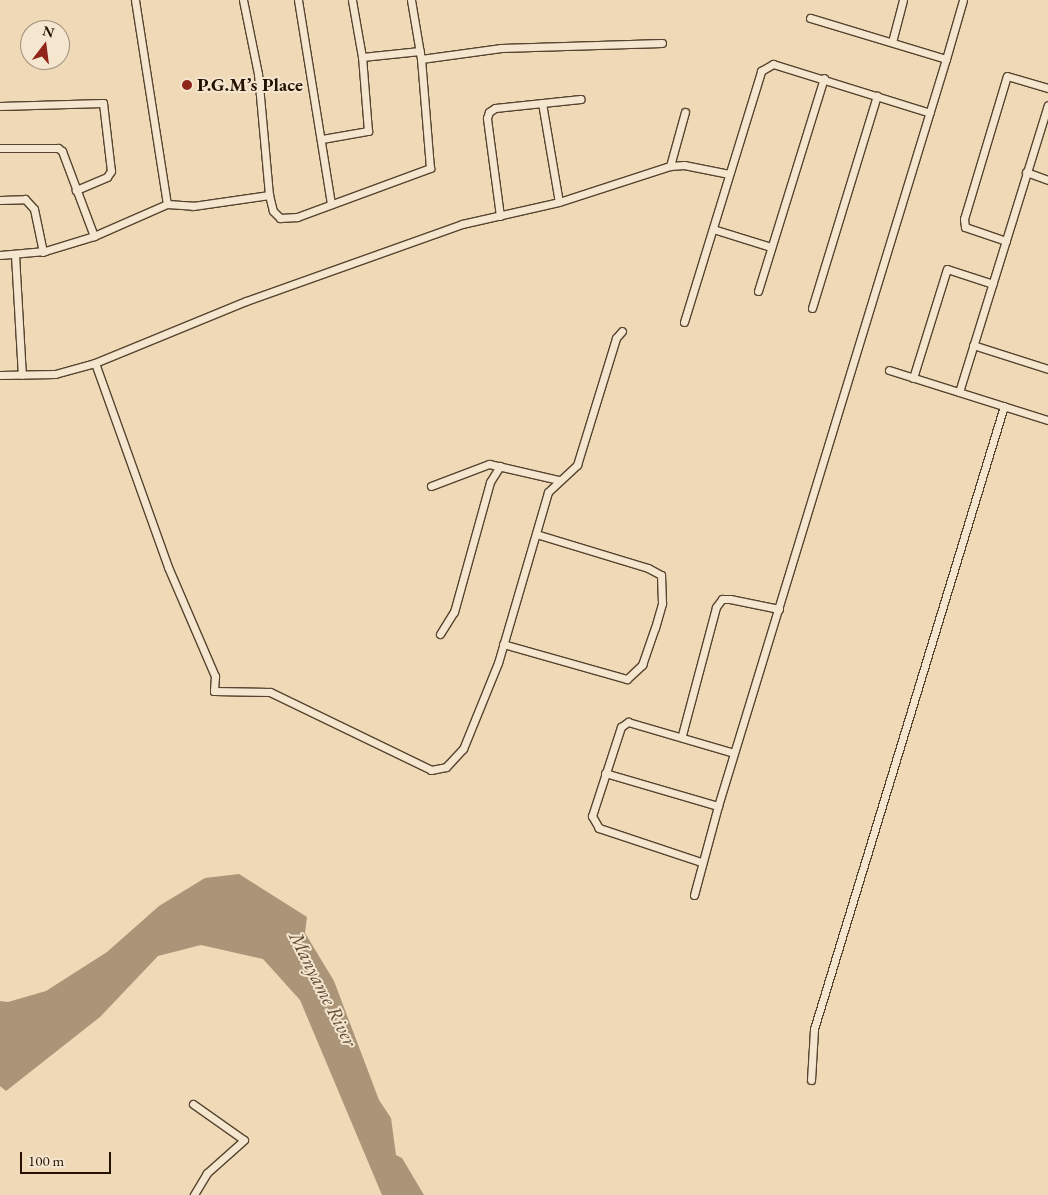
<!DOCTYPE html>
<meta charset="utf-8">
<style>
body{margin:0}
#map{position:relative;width:1048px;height:1195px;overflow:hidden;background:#efd9b6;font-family:"EB Garamond",serif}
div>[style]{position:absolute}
.water>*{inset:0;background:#aa9578}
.roads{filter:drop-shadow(1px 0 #56442e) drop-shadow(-1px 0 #56442e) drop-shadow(0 1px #56442e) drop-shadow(0 -1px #56442e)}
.minor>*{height:7px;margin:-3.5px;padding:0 3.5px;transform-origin:3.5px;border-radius:3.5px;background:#f5e6d0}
.dots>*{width:14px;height:14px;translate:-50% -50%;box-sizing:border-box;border:2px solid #f5e6d0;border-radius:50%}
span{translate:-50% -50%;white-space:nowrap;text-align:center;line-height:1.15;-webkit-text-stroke:4px #f5e6d0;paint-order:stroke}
.poi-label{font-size:19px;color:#231200;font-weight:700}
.left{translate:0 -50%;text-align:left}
.water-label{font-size:20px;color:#604d36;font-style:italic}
.north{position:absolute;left:20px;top:20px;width:50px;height:50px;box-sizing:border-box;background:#f5e6d0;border:1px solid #a1917d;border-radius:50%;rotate:15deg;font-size:14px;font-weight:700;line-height:20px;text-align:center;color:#231200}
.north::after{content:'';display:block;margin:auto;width:18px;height:22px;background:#8f2418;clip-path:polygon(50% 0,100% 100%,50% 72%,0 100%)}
.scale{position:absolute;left:20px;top:1152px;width:91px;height:22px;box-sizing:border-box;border:2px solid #231200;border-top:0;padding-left:6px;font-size:15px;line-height:18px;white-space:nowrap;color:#231200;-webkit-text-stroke:4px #f5e6d0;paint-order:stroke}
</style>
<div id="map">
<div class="water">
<div style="clip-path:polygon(239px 874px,307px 917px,305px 933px,334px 981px,379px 1100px,391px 1118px,396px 1155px,402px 1158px,424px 1195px,382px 1195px,300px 1000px,263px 959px,201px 945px,158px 956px,100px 1017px,6px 1091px,0 1086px,0 1001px,8px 1002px,46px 991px,107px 952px,159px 906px,205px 878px)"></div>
</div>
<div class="roads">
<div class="minor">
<div style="left:135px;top:0;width:206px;rotate:81.1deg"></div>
<div style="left:243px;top:0;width:76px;rotate:78.5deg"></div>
<div style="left:258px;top:74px;width:121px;rotate:84.8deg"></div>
<div style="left:269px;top:195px;width:16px;rotate:76deg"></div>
<div style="left:273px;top:211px;width:10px;rotate:45deg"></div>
<div style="left:280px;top:218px;width:17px;rotate:-3deg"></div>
<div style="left:297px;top:217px;width:142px;rotate:-20.2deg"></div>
<div style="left:430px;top:168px;width:109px;rotate:-94.7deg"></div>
<div style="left:421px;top:59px;width:60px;rotate:-99.6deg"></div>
<div style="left:298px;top:0;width:207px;rotate:80.8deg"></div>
<div style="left:892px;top:42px;width:43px;rotate:-75.3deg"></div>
<div style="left:362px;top:57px;width:58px;rotate:-5.9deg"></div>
<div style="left:421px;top:59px;width:81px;rotate:-7.8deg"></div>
<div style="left:501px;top:48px;width:161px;rotate:-1.8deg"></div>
<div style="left:946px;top:59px;width:61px;rotate:-73.9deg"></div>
<div style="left:542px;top:103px;width:100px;rotate:80.3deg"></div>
<div style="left:0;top:106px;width:103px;rotate:-1.7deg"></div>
<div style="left:103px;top:103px;width:68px;rotate:83.3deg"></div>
<div style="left:111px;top:171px;width:7px;rotate:124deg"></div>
<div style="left:107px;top:177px;width:34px;rotate:157deg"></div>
<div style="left:322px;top:139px;width:47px;rotate:-9.9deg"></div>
<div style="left:368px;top:131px;width:74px;rotate:-94.6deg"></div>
<div style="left:362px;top:57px;width:58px;rotate:-100deg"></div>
<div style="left:0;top:148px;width:58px"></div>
<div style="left:58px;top:148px;width:5px;rotate:37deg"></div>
<div style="left:62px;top:151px;width:91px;rotate:69.4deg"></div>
<div style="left:670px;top:166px;width:56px;rotate:-74.5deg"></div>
<div style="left:1026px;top:172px;width:23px;rotate:20deg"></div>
<div style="left:0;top:200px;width:25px;rotate:-2deg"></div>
<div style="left:25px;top:199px;width:13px;rotate:48deg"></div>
<div style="left:34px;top:209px;width:44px;rotate:78.2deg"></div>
<div style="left:500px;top:216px;width:99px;rotate:-97.6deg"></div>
<div style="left:487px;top:118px;width:6px;rotate:-72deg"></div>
<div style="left:489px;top:112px;width:7px;rotate:-34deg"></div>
<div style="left:495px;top:108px;width:86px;rotate:-6deg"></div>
<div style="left:713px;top:229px;width:61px;rotate:17.2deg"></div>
<div style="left:1006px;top:241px;width:43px;rotate:-161.1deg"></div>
<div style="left:965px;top:227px;width:8px;rotate:-97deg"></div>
<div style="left:964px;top:219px;width:149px;rotate:-73.3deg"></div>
<div style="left:1007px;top:76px;width:43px;rotate:16.3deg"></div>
<div style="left:0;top:255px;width:45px;rotate:-5.1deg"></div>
<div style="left:45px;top:251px;width:51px;rotate:-17deg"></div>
<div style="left:94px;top:236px;width:80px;rotate:-23.7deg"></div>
<div style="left:167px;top:204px;width:26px;rotate:4deg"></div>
<div style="left:193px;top:206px;width:77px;rotate:-8.2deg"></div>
<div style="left:15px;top:255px;width:120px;rotate:86.7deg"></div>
<div style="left:758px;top:291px;width:223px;rotate:-72.8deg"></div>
<div style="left:812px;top:308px;width:222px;rotate:-73deg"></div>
<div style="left:684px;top:322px;width:263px;rotate:-72.9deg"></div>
<div style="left:761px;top:71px;width:14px;rotate:-30deg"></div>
<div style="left:773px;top:64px;width:164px;rotate:17.3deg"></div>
<div style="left:973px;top:345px;width:79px;rotate:17.7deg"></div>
<div style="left:95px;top:363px;width:217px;rotate:70.3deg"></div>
<div style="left:168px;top:567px;width:119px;rotate:66.7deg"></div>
<div style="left:215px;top:676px;width:15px;rotate:94deg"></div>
<div style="left:214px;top:691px;width:56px;rotate:1deg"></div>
<div style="left:270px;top:692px;width:179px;rotate:25.8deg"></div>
<div style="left:431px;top:770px;width:15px;rotate:-11deg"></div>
<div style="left:446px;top:767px;width:25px;rotate:-47deg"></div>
<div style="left:463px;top:749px;width:93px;rotate:-67.9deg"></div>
<div style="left:498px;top:663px;width:178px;rotate:-73.7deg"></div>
<div style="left:548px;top:492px;width:40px;rotate:-43deg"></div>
<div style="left:577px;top:465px;width:133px;rotate:-72.9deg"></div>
<div style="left:616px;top:338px;width:9px;rotate:-49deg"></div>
<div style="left:889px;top:370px;width:167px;rotate:17.5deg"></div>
<div style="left:0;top:375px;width:55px;rotate:-1deg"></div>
<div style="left:55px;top:374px;width:41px;rotate:-15.4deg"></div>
<div style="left:95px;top:363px;width:163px;rotate:-22.3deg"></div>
<div style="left:246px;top:301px;width:229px;rotate:-19.6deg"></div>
<div style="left:462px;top:224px;width:99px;rotate:-12.8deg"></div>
<div style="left:559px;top:202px;width:117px;rotate:-18deg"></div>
<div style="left:670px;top:166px;width:14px;rotate:-4deg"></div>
<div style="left:684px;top:165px;width:46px;rotate:11.3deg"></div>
<div style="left:913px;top:378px;width:114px;rotate:-72.7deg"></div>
<div style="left:947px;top:269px;width:48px;rotate:18.1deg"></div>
<div style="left:959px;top:392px;width:300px;rotate:-72.8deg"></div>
<div style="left:431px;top:486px;width:62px;rotate:-20.8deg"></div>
<div style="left:489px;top:464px;width:72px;rotate:12.9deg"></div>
<div style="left:440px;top:634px;width:26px;rotate:-58deg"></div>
<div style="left:454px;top:612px;width:135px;rotate:-74.5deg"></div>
<div style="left:490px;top:482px;width:19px;rotate:-58deg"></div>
<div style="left:503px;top:644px;width:129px;rotate:15.8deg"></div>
<div style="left:627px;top:679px;width:21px;rotate:-43deg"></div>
<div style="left:642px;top:665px;width:39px;rotate:-71deg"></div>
<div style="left:655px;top:628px;width:26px;rotate:-74deg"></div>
<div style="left:662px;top:603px;width:28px;rotate:-92deg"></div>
<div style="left:661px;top:575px;width:15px;rotate:-152deg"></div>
<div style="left:648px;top:568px;width:117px;rotate:-163.1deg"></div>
<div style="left:682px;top:735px;width:132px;rotate:-75.1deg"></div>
<div style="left:716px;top:607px;width:10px;rotate:-53deg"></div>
<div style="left:722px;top:599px;width:8px"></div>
<div style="left:730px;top:599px;width:50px;rotate:11.5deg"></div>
<div style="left:605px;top:773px;width:118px;rotate:16.3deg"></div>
<div style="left:701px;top:862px;width:108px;rotate:-161.6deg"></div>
<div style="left:599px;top:828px;width:14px;rotate:-120deg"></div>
<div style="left:592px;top:816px;width:94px;rotate:-72deg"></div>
<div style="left:621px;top:727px;width:9px;rotate:-36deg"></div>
<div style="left:628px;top:722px;width:110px;rotate:16.3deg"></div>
<div style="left:694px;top:895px;width:92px;rotate:-74.9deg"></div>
<div style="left:718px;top:806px;width:781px;rotate:-73.03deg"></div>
<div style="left:946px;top:59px;width:142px;rotate:-163.2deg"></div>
<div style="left:811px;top:1080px;width:51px;rotate:-86.6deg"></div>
<div style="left:814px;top:1029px;width:651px;rotate:-73.04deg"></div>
<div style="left:193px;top:1104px;width:62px;rotate:35.2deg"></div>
<div style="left:244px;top:1140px;width:50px;rotate:138.3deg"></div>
<div style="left:207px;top:1173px;width:26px;rotate:121deg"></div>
</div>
</div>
<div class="dots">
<div style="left:187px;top:85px;background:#8f2418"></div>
</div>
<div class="poi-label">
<span class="left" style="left:197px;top:85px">P.G.M’s Place</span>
</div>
<div class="water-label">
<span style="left:323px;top:989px;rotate:63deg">Manyame River</span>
</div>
<div class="north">N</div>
<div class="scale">100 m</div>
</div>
